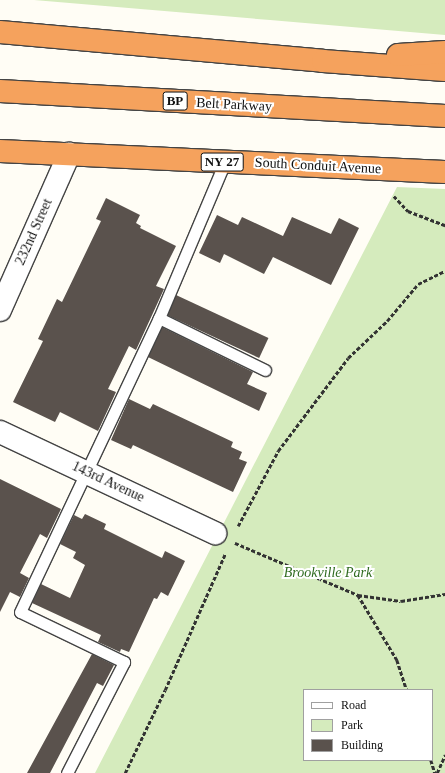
<!DOCTYPE html>
<style>
body{margin:0}
#map{position:relative;width:445px;height:773px;overflow:hidden;background:#fffdf5;font-family:"Times New Roman",serif}
div>[style]{position:absolute}
.green>*{inset:0;background:#d5ebbd}
.building>*{inset:0;background:#5a524d;transform-origin:0 0}
.path>*{height:2.5px;margin-top:-1.25px;transform-origin:0;background:repeating-linear-gradient(90deg,#333 0 4px,transparent 0 6px)}
.roads{filter:drop-shadow(1px 0 #444) drop-shadow(-1px 0 #444) drop-shadow(0 1px #444) drop-shadow(0 -1px #444)}
.lane>*{height:11px;margin:-5.5px;padding:0 5.5px;transform-origin:5.5px;border-radius:5.5px;background:#fff}
.street>*{height:22px;margin:-11px;padding:0 11px;transform-origin:11px;border-radius:11px;background:#fff}
.highway>*{height:22px;margin:-11px;padding:0 11px;transform-origin:11px;border-radius:11px;background:#f5a25d}
span{translate:-50% -50%;white-space:nowrap;text-align:center;line-height:1.15;-webkit-text-stroke:4px #fff;paint-order:stroke}
.shield-label span{padding:1px 3px;background:#fff;border:1px solid;border-radius:3px;-webkit-text-stroke-width:0}
.shield-label{font-size:13px;color:#111;font-weight:700}
.street-label{font-size:14px;color:#111}
.park-label{font-size:14px;color:#2f6b1f;font-style:italic}
.legend{position:absolute;left:303px;top:689px;width:130px;height:72px;box-sizing:border-box;background:#fff;border:1px solid #a0a0a0;margin:0;padding:5px 7px;list-style:none;font-size:12px;color:#111}
.legend li{display:flex;align-items:center;gap:8px;height:20px}
.legend b{width:20px;border:1px solid #a0a0a0}
</style>
<div id="map">
<div class="green">
<div style="clip-path:polygon(34px 0,445px 0,445px 35px,270px 20px)"></div>
<div style="clip-path:polygon(evenodd,397px 187px,445px 189px,445px 773px,95px 773px,397px 187px,304px 690px,432px 690px,432px 760px,304px 760px,304px 690px)"></div>
</div>
<div class="building">
<div style="clip-path:polygon(106px 198px,140px 215px,136px 223px,141px 226px,140px 228px,176px 246px,156px 286px,164px 289px,136px 350px,129px 346px,108px 389px,116px 392px,98px 431px,60px 412px,55px 422px,13px 402px,43px 341px,38px 339px,57px 299px,62px 302px,101px 221px,96px 219px)"></div>
<div style="clip-path:polygon(217px 215px,238px 225px,242px 217px,283px 236px,292px 217px,331px 234px,339px 218px,359px 228px,331px 285px,273px 257px,264px 274px,224px 254px,220px 263px,199px 253px)"></div>
<div style="left:176px;top:295px;width:102px;height:22px;rotate:25deg"></div>
<div style="clip-path:polygon(162px 327px,253px 372px,247px 384px,267px 393px,259px 411px,148px 357px)"></div>
<div style="clip-path:polygon(129px 399px,150px 409px,153px 404px,233px 442px,231px 447px,242px 452px,239px 459px,247px 462px,233px 492px,133px 445px,131px 449px,111px 440px)"></div>
<div style="clip-path:polygon(0 479px,61px 509px,47px 538px,40px 534px,20px 573px,29px 578px,20px 597px,10px 592px,0 612px)"></div>
<div style="clip-path:polygon(85px 514px,106px 524px,104px 529px,162px 558px,165px 551px,185px 561px,168px 596px,161px 592px,157px 599px,154px 598px,129px 652px,121px 649px,120px 652px,98px 642px,101px 635px,32px 603px,41px 584px,70px 598px,85px 565px,73px 558px,76px 552px,60px 544px,74px 515px,82px 519px)"></div>
<div style="clip-path:polygon(92px 654px,114px 665px,103px 686px,97px 683px,50px 773px,27px 773px)"></div>
</div>
<div class="path">
<div style="left:394px;top:196px;width:21px;rotate:47deg"></div>
<div style="left:408px;top:211px;width:40px;rotate:21deg"></div>
<div style="left:238px;top:526px;width:85px;rotate:-61.9deg"></div>
<div style="left:278px;top:451px;width:116px;rotate:-53deg"></div>
<div style="left:348px;top:358px;width:54px;rotate:-43.5deg"></div>
<div style="left:387px;top:321px;width:48px;rotate:-50deg"></div>
<div style="left:418px;top:284px;width:30px;rotate:-26deg"></div>
<div style="left:235px;top:543px;width:134px;rotate:22.9deg"></div>
<div style="left:358px;top:595px;width:43px;rotate:7.9deg"></div>
<div style="left:401px;top:601px;width:45px;rotate:-9deg"></div>
<div style="left:358px;top:595px;width:76px;rotate:59deg"></div>
<div style="left:397px;top:660px;width:32px;rotate:72deg"></div>
<div style="left:431px;top:760px;width:14px;rotate:73deg"></div>
<div style="left:125px;top:773px;width:92px;rotate:-64.3deg"></div>
<div style="left:165px;top:690px;width:149px;rotate:-66.2deg"></div>
<div style="left:437px;top:773px;width:20px;rotate:-66deg"></div>
</div>
<div class="roads">
<div class="lane">
<div style="left:159px;top:318px;width:118px;rotate:26.1deg"></div>
<div style="left:67px;top:773px;width:125px;rotate:-62.8deg"></div>
<div style="left:124px;top:662px;width:115px;rotate:-154.3deg"></div>
<div style="left:20px;top:612px;width:325px;rotate:-64.7deg"></div>
<div style="left:159px;top:318px;width:169px;rotate:-67.1deg"></div>
</div>
<div class="street">
<div style="left:0;top:310px;width:171px;rotate:-66.1deg"></div>
<div style="left:0;top:432px;width:238px;rotate:25.2deg"></div>
</div>
<div class="highway">
<div style="left:0;top:32px;width:324px;rotate:5.1deg"></div>
<div style="left:323px;top:61px;width:122px;rotate:4.2deg"></div>
<div style="left:398px;top:55px;width:47px;rotate:-3.7deg"></div>
<div style="left:0;top:91px;width:446px;rotate:3.2deg"></div>
<div style="left:0;top:151px;width:445px;rotate:2.7deg"></div>
</div>
</div>
<div class="shield-label">
<span style="left:175px;top:101px">BP</span>
<span style="left:222px;top:162px">NY 27</span>
</div>
<div class="street-label">
<span style="left:234px;top:105px;rotate:3deg">Belt Parkway</span>
<span style="left:318px;top:166px;rotate:3deg">South Conduit Avenue</span>
<span style="left:34px;top:232px;rotate:-66deg">232nd Street</span>
<span style="left:108px;top:482px;rotate:25deg">143rd Avenue</span>
</div>
<div class="park-label">
<span style="left:328px;top:573px">Brookville Park</span>
</div>
<ul class="legend">
<li><b style="height:5px;background:#fff"></b>Road</li>
<li><b style="height:11px;background:#d5ebbd"></b>Park</li>
<li><b style="height:11px;background:#5a524d"></b>Building</li>
</ul>
</div>
